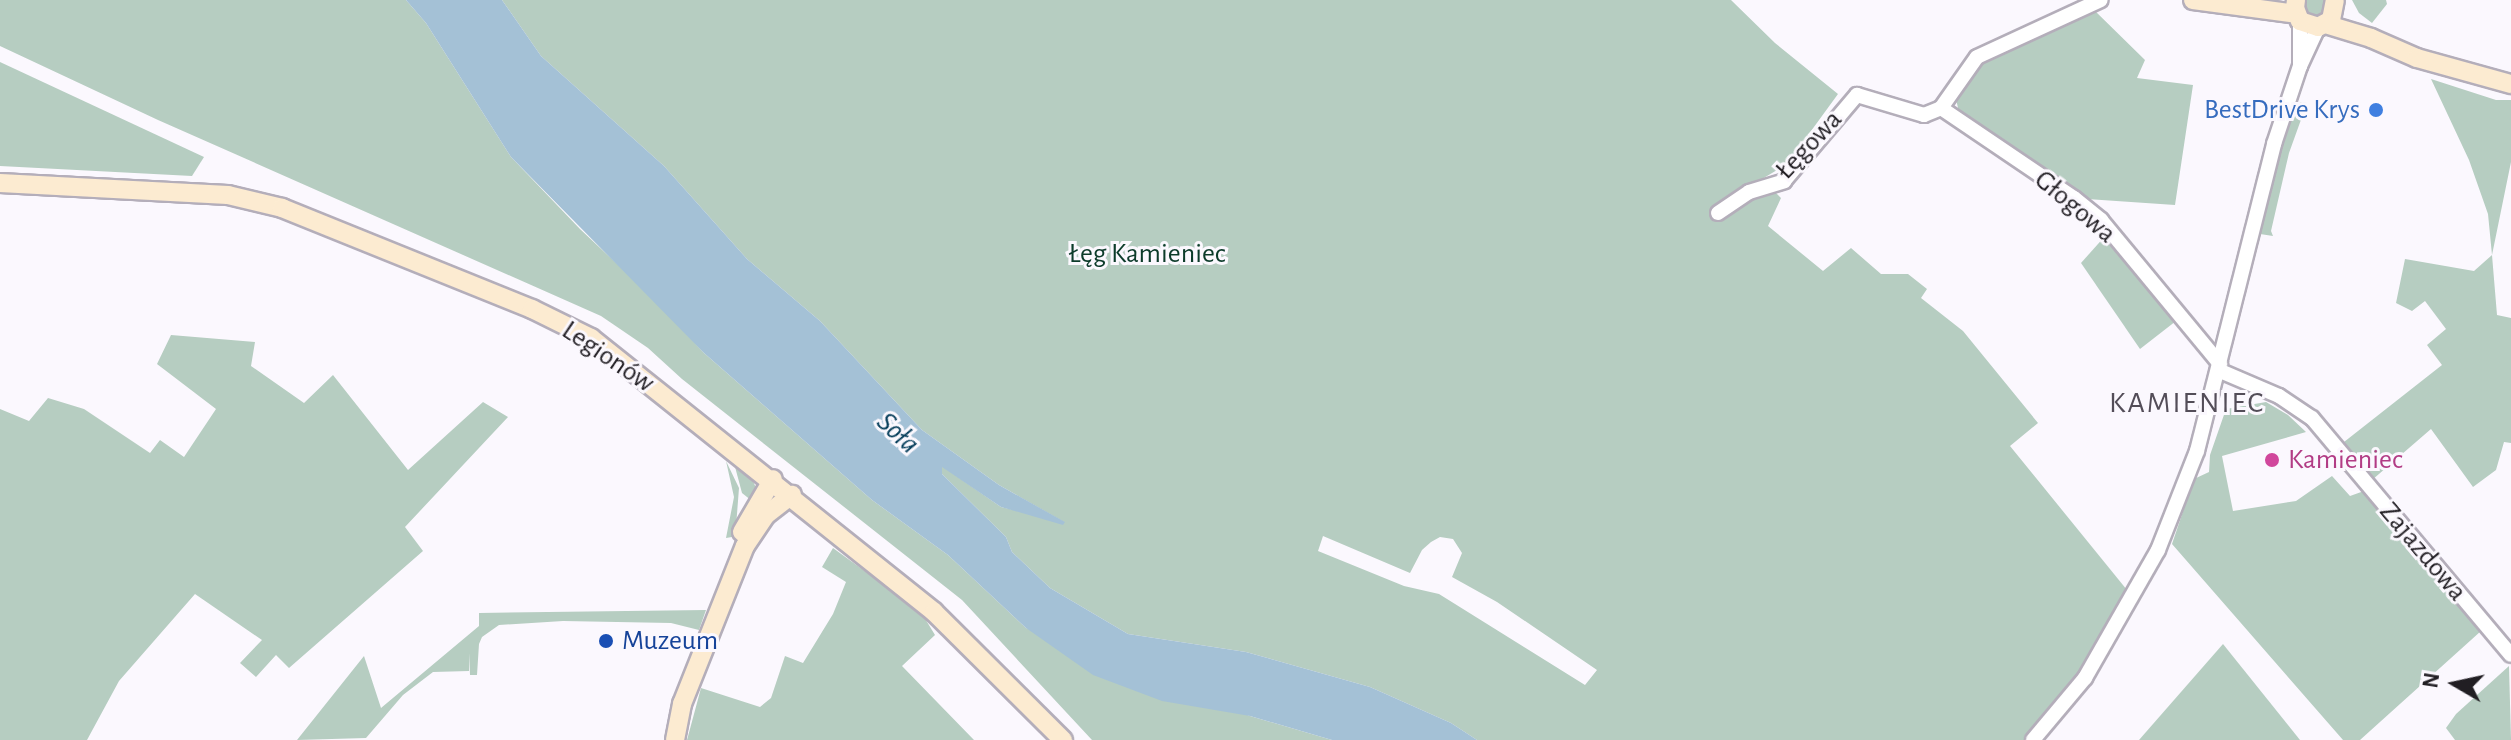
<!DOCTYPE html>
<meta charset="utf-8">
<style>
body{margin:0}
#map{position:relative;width:2511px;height:740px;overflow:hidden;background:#fbf8fe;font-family:"Alegreya Sans",sans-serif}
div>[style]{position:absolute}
.green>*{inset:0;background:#b6cdc1}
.water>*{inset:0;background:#a4c1d6}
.roads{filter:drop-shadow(2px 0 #b4aeba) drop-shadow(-2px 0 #b4aeba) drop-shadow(0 2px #b4aeba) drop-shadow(0 -2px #b4aeba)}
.street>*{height:14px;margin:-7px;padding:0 7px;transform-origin:7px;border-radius:7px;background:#fff}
.secondary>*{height:18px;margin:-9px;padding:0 9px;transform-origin:9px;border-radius:9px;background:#fcebd1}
.dots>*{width:22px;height:22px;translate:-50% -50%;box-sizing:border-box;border:4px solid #fbf8fe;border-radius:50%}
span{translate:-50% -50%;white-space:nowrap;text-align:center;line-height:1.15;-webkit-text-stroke:6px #fbf8fe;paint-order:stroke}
.shop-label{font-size:28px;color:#366cbe}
.right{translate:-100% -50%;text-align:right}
.street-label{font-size:28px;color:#211e23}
.park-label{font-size:28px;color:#0c3b2a}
.hotel-label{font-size:28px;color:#b23c85}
.left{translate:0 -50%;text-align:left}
.transit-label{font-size:28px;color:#164399}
.neighbourhood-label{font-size:30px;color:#534d58;letter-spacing:2px}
.water-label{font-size:30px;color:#053d5a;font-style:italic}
.north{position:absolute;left:2415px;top:644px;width:80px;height:80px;-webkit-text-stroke:6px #fbf8fe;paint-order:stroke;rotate:279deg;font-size:22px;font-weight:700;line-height:32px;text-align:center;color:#211e23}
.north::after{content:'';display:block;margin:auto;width:28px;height:36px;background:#211e23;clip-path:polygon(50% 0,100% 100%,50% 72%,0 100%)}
</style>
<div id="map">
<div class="green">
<div style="clip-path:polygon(0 0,406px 0,426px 23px,511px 157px,580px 229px,651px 296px,704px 353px,872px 500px,948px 555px,1026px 628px,1250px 716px,1332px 740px,1092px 740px,962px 600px,682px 379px,648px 348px,601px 316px,158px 120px,0 46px)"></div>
<div style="clip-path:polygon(evenodd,502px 0,1731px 0,1775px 43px,1838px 94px,1787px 164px,1762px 179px,1781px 198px,1768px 226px,1823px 271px,1851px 248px,1881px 274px,1908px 274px,1927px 289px,1921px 298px,1963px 331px,2038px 423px,2010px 446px,2127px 590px,2074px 686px,2027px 740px,1477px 740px,1451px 723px,1370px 687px,1246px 652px,1128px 634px,1050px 588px,1012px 552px,1006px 537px,942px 474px,942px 466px,1001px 507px,1064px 522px,999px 485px,922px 430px,820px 321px,747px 259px,664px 166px,541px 56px,502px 0,1323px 536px,1410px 573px,1422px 550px,1431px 542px,1440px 537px,1453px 539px,1462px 553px,1452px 577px,1497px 602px,1597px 670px,1585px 685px,1439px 594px,1404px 586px,1318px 551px,1323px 536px)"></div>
<div style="clip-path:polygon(2304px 0,2326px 0,2328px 6px,2322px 18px,2309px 18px,2302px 5px)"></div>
<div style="clip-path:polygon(2352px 0,2386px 0,2387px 4px,2372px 23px,2359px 13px)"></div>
<div style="clip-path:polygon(2093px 9px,2145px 60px,2137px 78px,2193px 85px,2175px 205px,2087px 199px,1960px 117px,1956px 99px,1981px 62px)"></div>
<div style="clip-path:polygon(0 62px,204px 157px,192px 176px,0 166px)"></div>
<div style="clip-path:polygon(2431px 79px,2496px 100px,2511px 100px,2511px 162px,2492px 255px,2497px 315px,2511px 318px,2511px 443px,2504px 442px,2496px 470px,2473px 487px,2431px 429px,2372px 480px,2344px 442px,2442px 365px,2427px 345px,2446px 329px,2425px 301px,2412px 311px,2396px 303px,2405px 259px,2474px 271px,2492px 255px,2488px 214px,2469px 160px)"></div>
<div style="clip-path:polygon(2296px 102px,2307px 103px,2289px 153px,2271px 231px,2273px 236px,2260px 234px,2283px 138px)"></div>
<div style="clip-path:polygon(2106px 235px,2176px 321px,2140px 349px,2081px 263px)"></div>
<div style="clip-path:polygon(171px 335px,255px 342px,251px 366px,304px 403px,333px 375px,408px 470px,483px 402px,508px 417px,405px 527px,423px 551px,289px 668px,276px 655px,256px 677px,240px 663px,262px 640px,195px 594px,119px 681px,87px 740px,0 740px,0 409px,29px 421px,48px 398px,84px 409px,150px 453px,160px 440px,184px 457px,216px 409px,157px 364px)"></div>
<div style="clip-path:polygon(2266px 402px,2288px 415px,2306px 432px,2222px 456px,2233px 511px,2296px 501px,2332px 476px,2350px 496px,2364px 491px,2481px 631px,2360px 740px,2343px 740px,2172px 544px,2194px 479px,2209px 472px,2210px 455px,2226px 409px)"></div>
<div style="clip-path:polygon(726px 461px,739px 488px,736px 527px,732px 537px,726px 538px,734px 497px)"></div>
<div style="clip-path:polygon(734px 463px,752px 479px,757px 490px,752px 501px,742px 493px)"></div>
<div style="clip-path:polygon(833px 548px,921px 612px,935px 635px,902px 666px,974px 740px,687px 740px,701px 688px,760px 707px,771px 698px,785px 656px,803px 663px,833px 614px,846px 582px,822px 567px)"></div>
<div style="clip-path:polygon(706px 610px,699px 630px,671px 623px,563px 621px,499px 625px,482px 637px,479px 644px,477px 675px,470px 675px,469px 653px,469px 671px,433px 672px,403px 695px,366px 738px,297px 740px,364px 656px,381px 708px,479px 626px,479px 613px)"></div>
<div style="clip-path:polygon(2223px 644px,2300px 740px,2139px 740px)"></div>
<div style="clip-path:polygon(2509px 666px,2511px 740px,2455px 740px,2446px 728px,2456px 714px)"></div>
</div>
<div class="water">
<div style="clip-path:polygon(406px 0,502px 0,541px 56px,664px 166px,747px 259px,820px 321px,922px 430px,999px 485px,1065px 522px,1063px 525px,1001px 507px,942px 467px,942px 474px,1006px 537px,1012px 552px,1050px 588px,1128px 634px,1246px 652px,1370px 687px,1451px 723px,1477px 740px,1332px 740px,1250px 716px,1162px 701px,1093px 675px,1026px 628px,948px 555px,872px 500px,704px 353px,511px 157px,426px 23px)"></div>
</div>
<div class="roads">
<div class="street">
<div style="left:2300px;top:66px;width:45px;rotate:-90deg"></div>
<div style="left:1941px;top:108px;width:161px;rotate:34.1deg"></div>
<div style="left:2074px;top:198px;width:35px;rotate:39deg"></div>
<div style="left:2101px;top:220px;width:187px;rotate:50.4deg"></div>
<div style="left:1718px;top:213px;width:37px;rotate:-34deg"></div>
<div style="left:1749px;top:192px;width:37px;rotate:-17deg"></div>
<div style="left:1784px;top:181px;width:113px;rotate:-49.7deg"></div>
<div style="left:1857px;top:95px;width:70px;rotate:16.6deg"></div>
<div style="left:1924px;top:115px;width:18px;rotate:-22deg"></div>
<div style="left:1941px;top:108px;width:62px;rotate:-54.8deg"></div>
<div style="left:1977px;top:57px;width:136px;rotate:-24.7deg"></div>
<div style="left:2218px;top:370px;width:66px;rotate:23.1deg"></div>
<div style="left:2279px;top:396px;width:40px;rotate:34deg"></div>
<div style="left:2312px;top:418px;width:309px;rotate:50deg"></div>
<div style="left:2033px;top:740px;width:81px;rotate:-50deg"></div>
<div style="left:2085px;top:678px;width:147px;rotate:-60.3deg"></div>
<div style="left:2158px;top:550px;width:106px;rotate:-68.5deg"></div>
<div style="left:2197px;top:451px;width:317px;rotate:-75.9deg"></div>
<div style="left:2274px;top:144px;width:82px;rotate:-71.6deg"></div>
<div style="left:2300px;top:66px;width:43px;rotate:-65.2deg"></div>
</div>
<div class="secondary">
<div style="left:2193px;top:0;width:104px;rotate:7.7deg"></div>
<div style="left:2296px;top:0;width:8px;rotate:97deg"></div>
<div style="left:2295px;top:8px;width:14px;rotate:69deg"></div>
<div style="left:2300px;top:21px;width:19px;rotate:18deg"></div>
<div style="left:2318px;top:27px;width:15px;rotate:-28deg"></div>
<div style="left:2331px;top:20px;width:20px;rotate:-79deg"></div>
<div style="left:2325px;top:24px;width:48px;rotate:16.9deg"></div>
<div style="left:2371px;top:38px;width:50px;rotate:23.5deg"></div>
<div style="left:2417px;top:58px;width:98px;rotate:15.5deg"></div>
<div style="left:0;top:183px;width:228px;rotate:3deg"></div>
<div style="left:228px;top:195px;width:56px;rotate:13.5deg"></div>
<div style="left:282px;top:208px;width:270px;rotate:22deg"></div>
<div style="left:532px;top:309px;width:66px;rotate:26.2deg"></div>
<div style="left:591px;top:338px;width:439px;rotate:38.6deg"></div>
<div style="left:934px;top:612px;width:182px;rotate:44.8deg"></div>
<div style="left:742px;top:532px;width:61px;rotate:-59.7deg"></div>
<div style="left:675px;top:740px;width:37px;rotate:-79deg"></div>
<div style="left:682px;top:704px;width:170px;rotate:-68.3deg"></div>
<div style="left:745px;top:546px;width:37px;rotate:-56deg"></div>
<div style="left:766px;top:515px;width:33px;rotate:-38deg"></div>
</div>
</div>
<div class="dots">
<div style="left:2376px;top:110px;background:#3f7fe0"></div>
<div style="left:2272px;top:460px;background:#d1479c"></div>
<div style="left:606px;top:641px;background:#1a4fb4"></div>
</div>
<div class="shop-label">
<span class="right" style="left:2360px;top:110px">BestDrive Krys</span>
</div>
<div class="street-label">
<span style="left:1809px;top:145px;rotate:-47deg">Łęgowa</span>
<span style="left:2075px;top:207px;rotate:40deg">Głogowa</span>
<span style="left:608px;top:357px;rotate:34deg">Legionów</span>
<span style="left:2423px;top:552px;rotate:50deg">Zajazdowa</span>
</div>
<div class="park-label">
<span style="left:1147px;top:254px">Łęg Kamieniec</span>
</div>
<div class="hotel-label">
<span class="left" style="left:2288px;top:460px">Kamieniec</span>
</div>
<div class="transit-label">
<span class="left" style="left:622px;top:641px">Muzeum</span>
</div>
<div class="neighbourhood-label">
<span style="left:2187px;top:403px">KAMIENIEC</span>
</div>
<div class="water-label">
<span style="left:898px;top:433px;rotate:43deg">Soła</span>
</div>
<div class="north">N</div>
</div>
